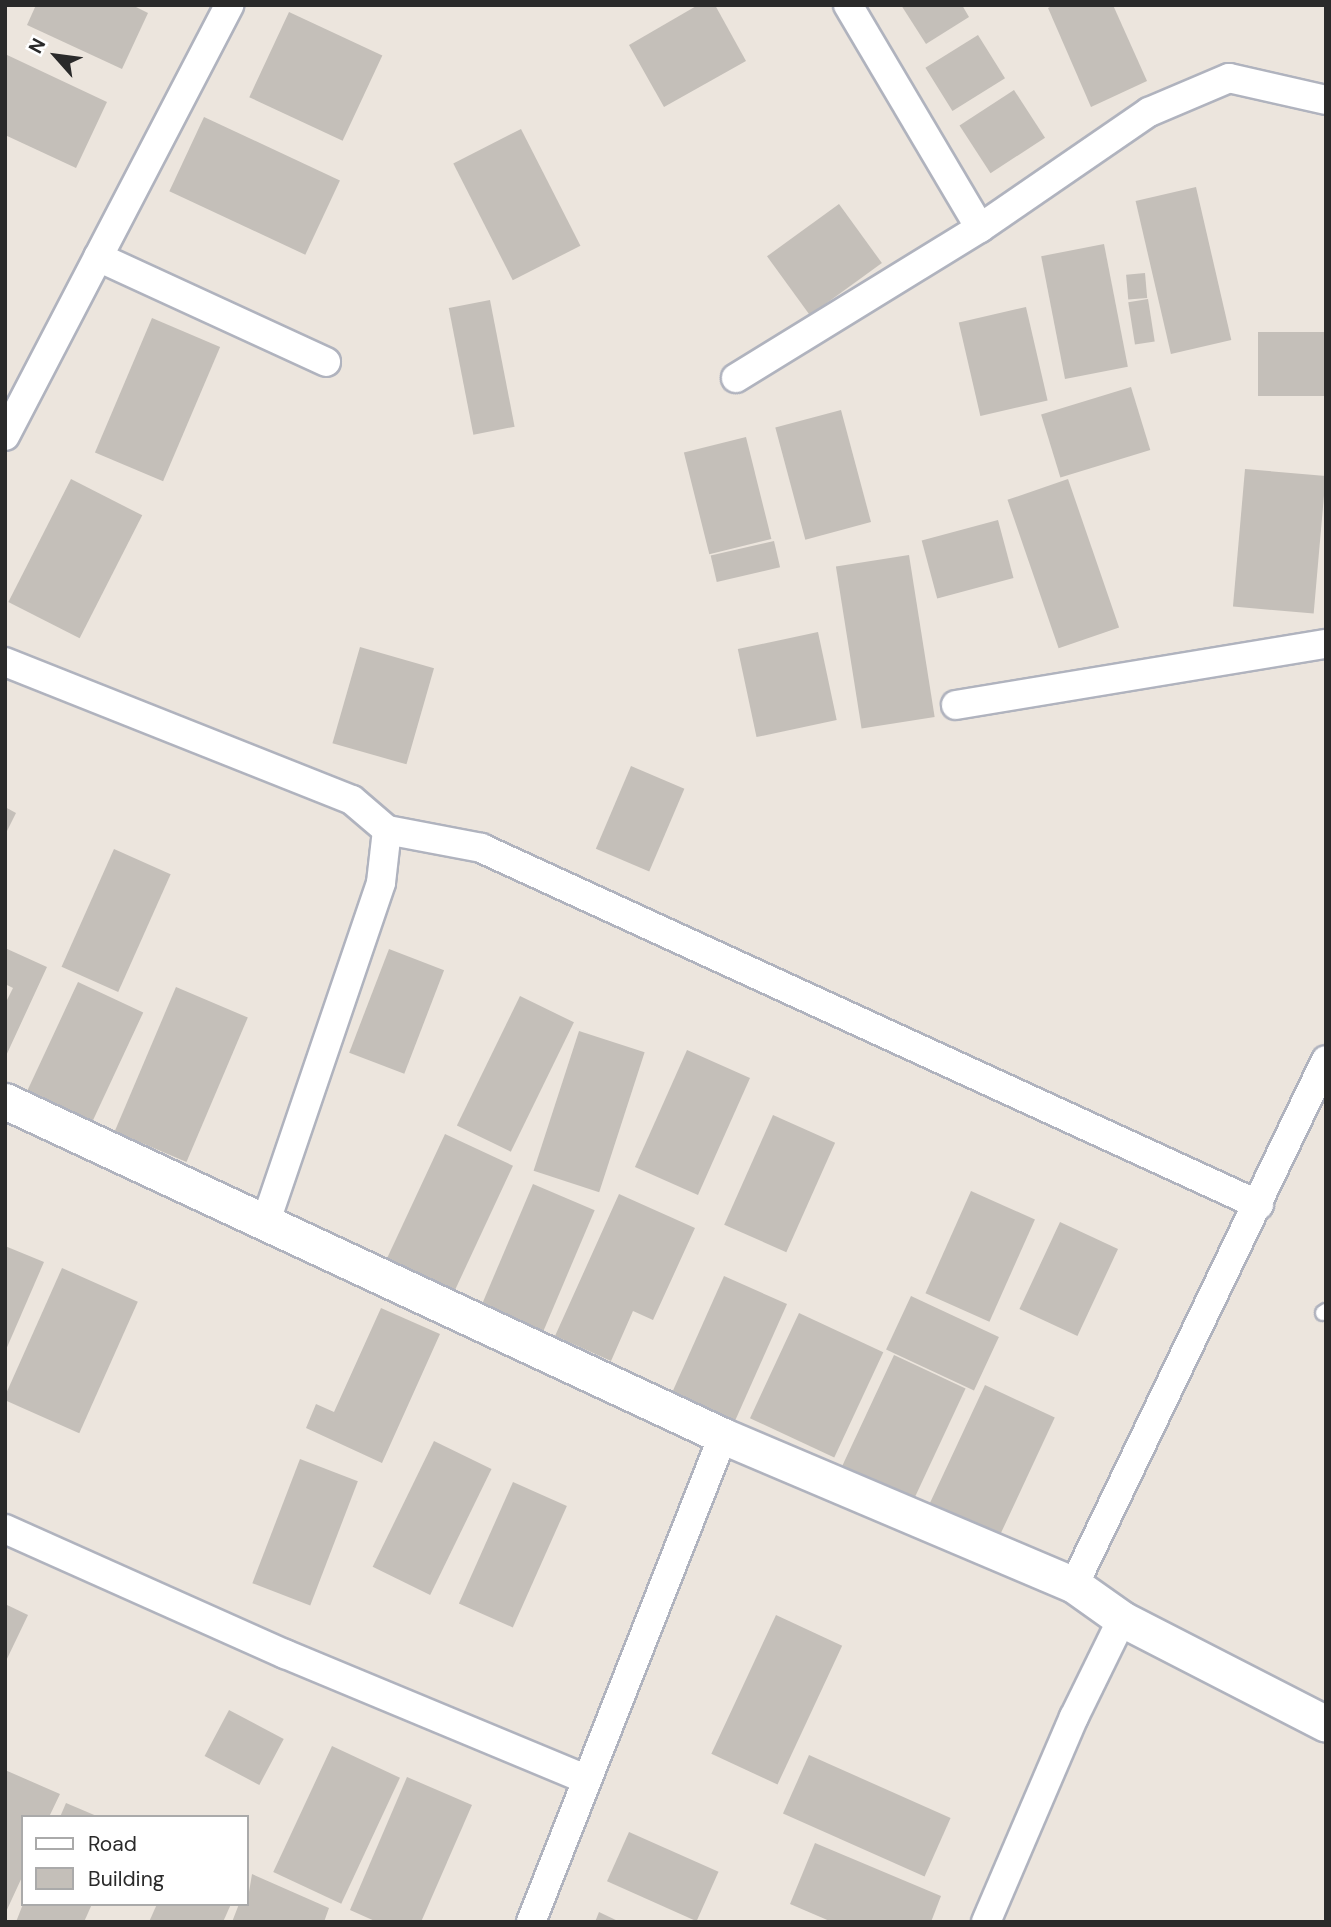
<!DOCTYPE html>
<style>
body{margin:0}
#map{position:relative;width:1331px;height:1927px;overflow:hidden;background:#ece5dd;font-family:"DM Sans",sans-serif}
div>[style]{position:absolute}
.building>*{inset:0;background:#c4bfb9;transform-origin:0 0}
.roads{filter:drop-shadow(2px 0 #b0b3be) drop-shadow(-2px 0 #b0b3be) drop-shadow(0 2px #b0b3be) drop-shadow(0 -2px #b0b3be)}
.service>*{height:14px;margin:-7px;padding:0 7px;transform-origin:7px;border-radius:7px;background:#fff}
.minor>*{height:28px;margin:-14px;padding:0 14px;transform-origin:14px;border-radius:14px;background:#fff}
.tertiary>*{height:35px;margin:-17.5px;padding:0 17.5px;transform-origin:17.5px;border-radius:17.5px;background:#fff}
span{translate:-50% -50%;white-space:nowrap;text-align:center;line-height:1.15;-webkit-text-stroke:5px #fff;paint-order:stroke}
.frame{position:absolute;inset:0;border:7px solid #2a2a2a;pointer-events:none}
.legend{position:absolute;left:21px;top:1815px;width:228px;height:91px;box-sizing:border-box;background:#fff;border:2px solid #aaa;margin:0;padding:9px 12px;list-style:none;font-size:21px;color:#2a2a2a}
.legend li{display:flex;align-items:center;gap:14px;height:35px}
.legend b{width:35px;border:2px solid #aaa}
.north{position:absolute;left:21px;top:21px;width:70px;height:70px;-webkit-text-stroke:5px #fff;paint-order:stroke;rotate:298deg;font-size:19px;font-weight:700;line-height:28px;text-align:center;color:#2a2a2a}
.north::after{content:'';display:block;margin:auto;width:24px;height:32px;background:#2a2a2a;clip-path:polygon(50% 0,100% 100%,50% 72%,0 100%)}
</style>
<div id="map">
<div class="building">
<div style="clip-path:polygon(36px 5px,132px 5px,148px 13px,122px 69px,27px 25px)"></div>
<div style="clip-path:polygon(698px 5px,715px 5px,746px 61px,664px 107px,629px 45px)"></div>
<div style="clip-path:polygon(901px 5px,962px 5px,969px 17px,926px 44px)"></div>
<div style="clip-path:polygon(1054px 5px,1113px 5px,1147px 81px,1091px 107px,1048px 8px)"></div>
<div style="left:289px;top:12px;width:103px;height:94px;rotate:25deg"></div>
<div style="left:978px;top:35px;width:51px;height:62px;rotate:58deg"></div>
<div style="clip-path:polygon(5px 54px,107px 102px,76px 168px,5px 135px)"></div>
<div style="left:1014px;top:90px;width:57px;height:65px;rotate:57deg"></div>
<div style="left:204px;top:117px;width:150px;height:82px;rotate:25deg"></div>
<div style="left:521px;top:129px;width:131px;height:76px;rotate:63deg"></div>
<div style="left:1196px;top:187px;width:157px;height:62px;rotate:77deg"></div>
<div style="left:839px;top:204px;width:73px;height:89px;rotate:54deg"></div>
<div style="left:1104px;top:244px;width:125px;height:64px;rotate:79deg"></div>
<div style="left:1145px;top:273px;width:25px;height:19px;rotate:85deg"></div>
<div style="left:1148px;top:299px;width:43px;height:20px;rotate:81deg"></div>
<div style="left:490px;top:300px;width:129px;height:42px;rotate:79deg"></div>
<div style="left:1026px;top:307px;width:96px;height:69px;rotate:77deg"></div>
<div style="left:152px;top:318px;width:74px;height:146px;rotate:23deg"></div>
<div style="left:1326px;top:332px;width:64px;height:68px;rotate:90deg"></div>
<div style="left:1131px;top:387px;width:66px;height:94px;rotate:73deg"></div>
<div style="left:841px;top:410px;width:116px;height:68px;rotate:75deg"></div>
<div style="left:746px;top:437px;width:105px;height:64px;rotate:76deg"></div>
<div style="left:1245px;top:469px;width:81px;height:138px;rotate:5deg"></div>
<div style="left:71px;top:479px;width:80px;height:138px;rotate:27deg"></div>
<div style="left:1068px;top:479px;width:157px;height:64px;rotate:71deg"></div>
<div style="left:998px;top:520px;width:60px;height:79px;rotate:75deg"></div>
<div style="left:774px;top:541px;width:27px;height:65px;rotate:77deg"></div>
<div style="left:909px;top:555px;width:164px;height:74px;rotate:81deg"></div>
<div style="left:818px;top:632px;width:90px;height:82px;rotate:78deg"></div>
<div style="left:360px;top:647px;width:77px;height:100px;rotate:16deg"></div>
<div style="left:631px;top:766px;width:58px;height:90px;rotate:23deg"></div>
<div style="clip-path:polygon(5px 807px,16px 813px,5px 835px)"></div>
<div style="left:114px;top:849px;width:62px;height:129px;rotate:24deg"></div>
<div style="clip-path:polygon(5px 948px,47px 967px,5px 1058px,5px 1004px,13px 988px,5px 984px)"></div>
<div style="left:389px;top:949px;width:59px;height:111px;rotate:21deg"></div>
<div style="left:78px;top:982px;width:72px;height:128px;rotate:25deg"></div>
<div style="left:176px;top:987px;width:78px;height:157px;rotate:23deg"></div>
<div style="left:520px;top:996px;width:60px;height:144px;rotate:26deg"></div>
<div style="left:579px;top:1031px;width:69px;height:147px;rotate:18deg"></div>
<div style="left:687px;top:1050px;width:69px;height:128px;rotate:24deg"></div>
<div style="left:773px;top:1115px;width:68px;height:120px;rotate:24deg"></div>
<div style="left:445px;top:1134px;width:75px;height:144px;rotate:25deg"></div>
<div style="left:533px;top:1184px;width:67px;height:139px;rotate:23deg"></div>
<div style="left:971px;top:1191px;width:70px;height:112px;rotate:24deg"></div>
<div style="clip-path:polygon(619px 1194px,695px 1228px,653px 1320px,633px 1311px,611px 1361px,555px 1336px)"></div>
<div style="left:1060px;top:1222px;width:64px;height:96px;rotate:25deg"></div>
<div style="clip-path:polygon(5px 1246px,44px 1262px,5px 1352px)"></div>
<div style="left:62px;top:1268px;width:83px;height:144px;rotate:24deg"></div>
<div style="left:724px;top:1276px;width:69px;height:139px;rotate:24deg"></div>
<div style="left:911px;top:1296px;width:97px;height:59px;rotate:25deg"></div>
<div style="clip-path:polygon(381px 1308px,440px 1334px,382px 1463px,306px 1428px,316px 1404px,334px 1412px)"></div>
<div style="left:799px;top:1313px;width:93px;height:116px;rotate:25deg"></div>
<div style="left:894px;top:1355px;width:79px;height:130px;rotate:25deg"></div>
<div style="left:985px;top:1385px;width:77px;height:138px;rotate:25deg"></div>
<div style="left:434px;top:1441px;width:64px;height:140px;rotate:26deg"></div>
<div style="left:300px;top:1459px;width:62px;height:133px;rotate:21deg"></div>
<div style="left:513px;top:1482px;width:59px;height:133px;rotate:24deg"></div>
<div style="clip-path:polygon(5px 1604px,28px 1615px,5px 1663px)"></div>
<div style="left:776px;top:1615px;width:73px;height:153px;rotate:25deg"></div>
<div style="left:229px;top:1710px;width:62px;height:52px;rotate:28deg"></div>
<div style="left:332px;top:1746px;width:75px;height:139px;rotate:25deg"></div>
<div style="left:809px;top:1755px;width:155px;height:64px;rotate:24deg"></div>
<div style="clip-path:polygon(5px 1770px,60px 1794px,49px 1817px,23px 1817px,23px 1875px,5px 1914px)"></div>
<div style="clip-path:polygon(407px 1777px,472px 1805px,421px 1922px,377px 1922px,350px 1910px)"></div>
<div style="clip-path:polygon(66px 1803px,99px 1817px,60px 1817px)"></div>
<div style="left:629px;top:1832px;width:98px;height:54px;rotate:24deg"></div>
<div style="clip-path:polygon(815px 1843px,941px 1896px,931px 1922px,832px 1922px,790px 1904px)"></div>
<div style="clip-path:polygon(252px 1874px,329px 1908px,324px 1922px,232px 1922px,239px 1904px,247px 1904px)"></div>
<div style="clip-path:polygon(23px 1904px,92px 1904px,84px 1922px,16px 1922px)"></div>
<div style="clip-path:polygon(157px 1904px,231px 1904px,223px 1922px,149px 1922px)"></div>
<div style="clip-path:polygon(599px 1912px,620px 1922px,595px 1922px)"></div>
</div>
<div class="roads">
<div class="service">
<div style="left:1323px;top:1313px;width:4px;rotate:-34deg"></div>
</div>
<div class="minor">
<div style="left:848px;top:5px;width:259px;rotate:59.4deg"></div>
<div style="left:98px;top:257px;width:251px;rotate:24.7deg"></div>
<div style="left:736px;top:378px;width:286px;rotate:-31.6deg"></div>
<div style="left:980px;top:228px;width:205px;rotate:-34.5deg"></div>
<div style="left:1149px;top:112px;width:87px;rotate:-23deg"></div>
<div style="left:1229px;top:78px;width:99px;rotate:12.8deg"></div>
<div style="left:5px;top:436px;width:486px;rotate:-62.5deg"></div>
<div style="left:5px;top:662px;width:373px;rotate:21.7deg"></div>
<div style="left:352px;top:800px;width:46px;rotate:40.6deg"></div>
<div style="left:387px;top:830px;width:53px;rotate:96.5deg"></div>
<div style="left:381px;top:883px;width:357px;rotate:108.8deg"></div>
<div style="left:956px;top:705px;width:375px;rotate:-9.4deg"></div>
<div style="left:387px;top:830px;width:96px;rotate:10.8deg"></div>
<div style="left:481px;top:848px;width:856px;rotate:24.65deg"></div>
<div style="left:5px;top:1529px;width:307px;rotate:24.1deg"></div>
<div style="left:285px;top:1654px;width:327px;rotate:22.6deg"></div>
<div style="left:1074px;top:1585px;width:582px;rotate:-64.36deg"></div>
<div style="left:531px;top:1922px;width:523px;rotate:-68.44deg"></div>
<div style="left:986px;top:1922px;width:223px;rotate:-66.8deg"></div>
<div style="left:1074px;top:1717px;width:109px;rotate:-63.9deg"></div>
</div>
<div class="tertiary">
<div style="left:5px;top:1101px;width:792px;rotate:25.01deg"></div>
<div style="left:723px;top:1436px;width:381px;rotate:23deg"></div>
<div style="left:1074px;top:1585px;width:59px;rotate:35.3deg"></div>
<div style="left:1122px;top:1619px;width:229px;rotate:27.2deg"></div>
</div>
</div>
<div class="frame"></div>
<ul class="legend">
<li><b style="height:9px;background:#fff"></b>Road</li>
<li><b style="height:19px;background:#c4bfb9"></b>Building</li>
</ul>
<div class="north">N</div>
</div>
